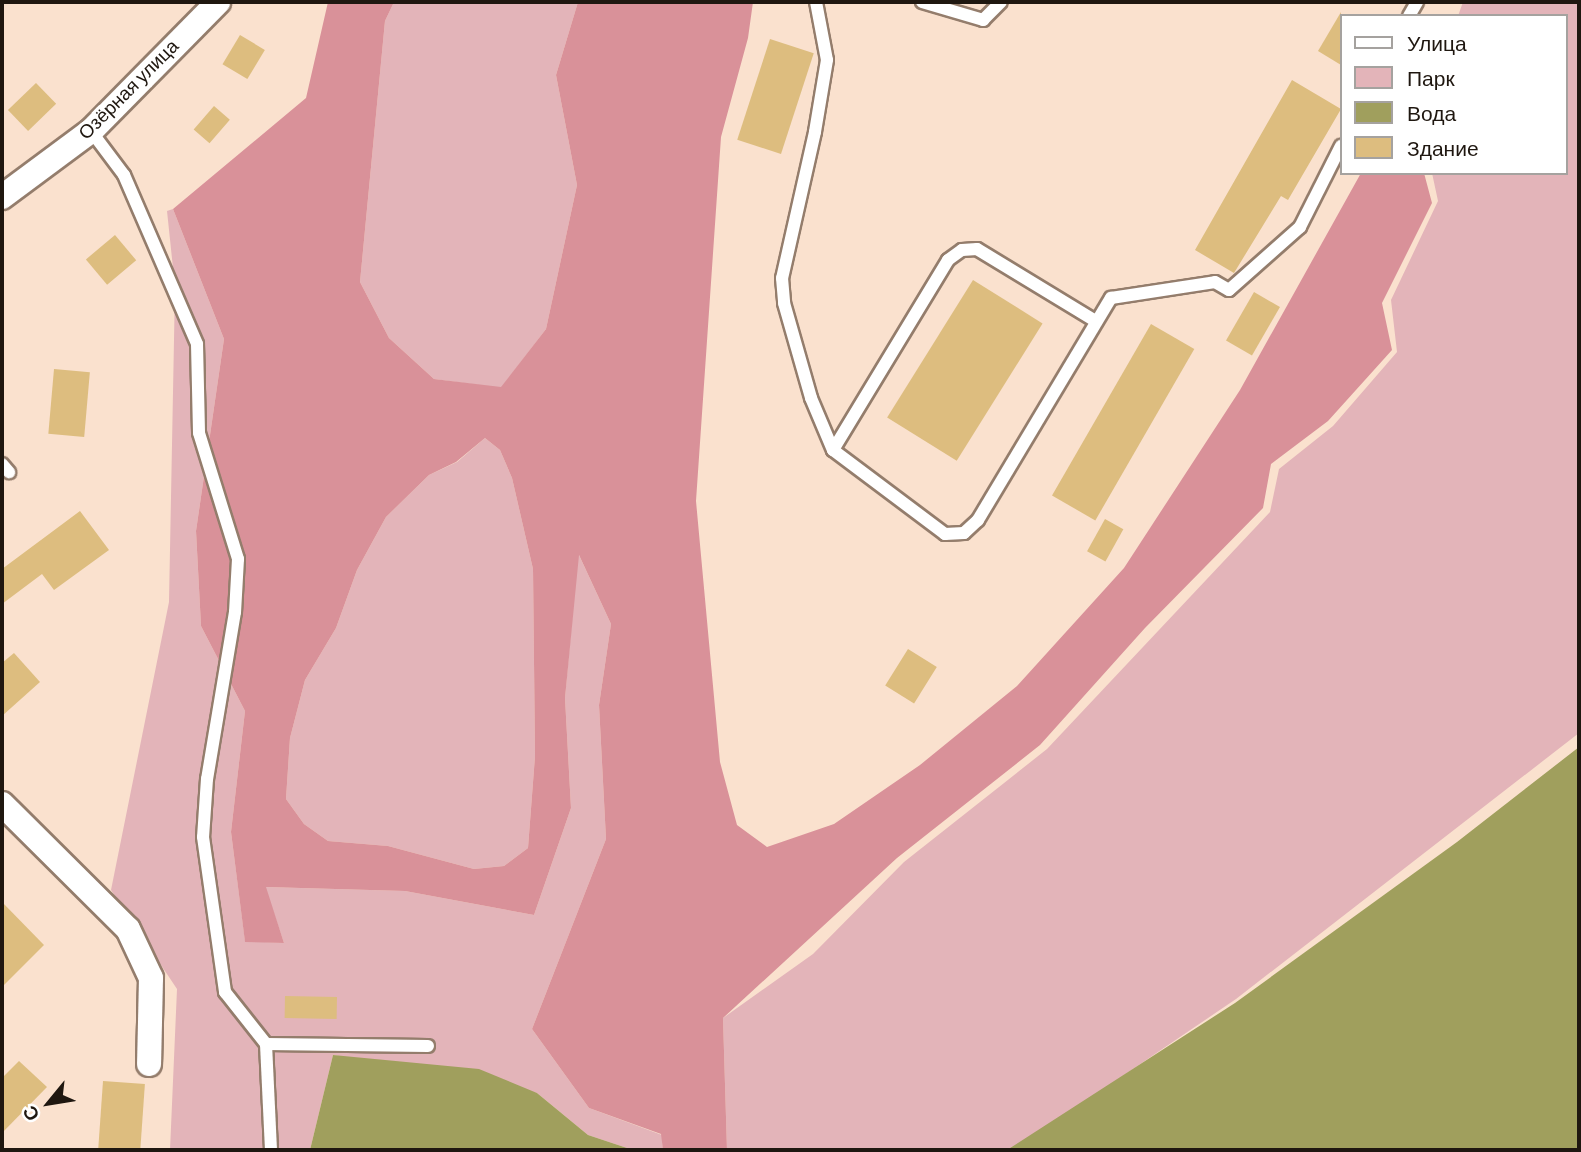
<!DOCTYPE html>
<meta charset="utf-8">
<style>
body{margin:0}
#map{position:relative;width:1581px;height:1152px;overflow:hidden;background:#fae1ce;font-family:Barlow,sans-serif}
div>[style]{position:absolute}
.green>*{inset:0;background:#e3b4b9}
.forest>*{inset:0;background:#d99199}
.water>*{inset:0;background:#a09f5d}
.building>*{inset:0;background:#ddbd7f;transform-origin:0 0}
.roads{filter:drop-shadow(2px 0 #947d6c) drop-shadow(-2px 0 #947d6c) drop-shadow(0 2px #947d6c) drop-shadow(0 -2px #947d6c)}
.lane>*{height:12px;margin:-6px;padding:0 6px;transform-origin:6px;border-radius:6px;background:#fff}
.street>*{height:24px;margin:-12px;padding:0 12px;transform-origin:12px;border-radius:12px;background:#fff}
span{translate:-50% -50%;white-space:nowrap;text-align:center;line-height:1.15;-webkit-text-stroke:6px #fff;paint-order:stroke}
.street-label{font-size:19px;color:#1f1710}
.frame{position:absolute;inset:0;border:4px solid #1f1710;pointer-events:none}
.legend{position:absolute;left:1340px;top:14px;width:228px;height:161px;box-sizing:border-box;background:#fff;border:2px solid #a5a29f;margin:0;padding:9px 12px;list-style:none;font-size:21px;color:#1f1710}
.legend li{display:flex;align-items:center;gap:14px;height:35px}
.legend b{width:35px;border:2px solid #a5a29f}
.north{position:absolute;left:14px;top:1068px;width:70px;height:70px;-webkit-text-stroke:5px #fff;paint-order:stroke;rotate:240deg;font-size:19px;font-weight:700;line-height:28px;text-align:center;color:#1f1710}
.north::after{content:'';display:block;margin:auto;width:24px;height:32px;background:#1f1710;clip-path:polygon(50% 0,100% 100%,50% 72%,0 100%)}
</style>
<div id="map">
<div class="green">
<div style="clip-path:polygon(394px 2px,578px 2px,556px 75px,577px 185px,546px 329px,501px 388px,434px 379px,389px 338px,360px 282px,385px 21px)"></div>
<div style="clip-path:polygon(1463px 2px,1579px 2px,1579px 733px,1236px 999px,1024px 1143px,1007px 1150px,727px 1150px,723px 1018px,813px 954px,904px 862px,1047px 749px,1270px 512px,1279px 469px,1333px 426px,1397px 352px,1391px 300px,1438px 201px,1432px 173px,1565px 173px,1565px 16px,1458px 16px)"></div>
<div style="clip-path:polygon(173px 209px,224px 339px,196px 531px,201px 626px,245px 711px,231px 832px,245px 941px,284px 943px,265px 887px,405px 891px,534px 915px,571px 808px,565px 698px,578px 553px,611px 624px,599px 705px,606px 839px,532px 1029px,589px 1108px,662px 1135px,663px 1150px,633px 1150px,588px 1135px,537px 1093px,333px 1055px,310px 1150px,170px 1150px,177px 989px,111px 890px,169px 602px,175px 287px,167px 211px)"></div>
<div style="clip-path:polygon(485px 438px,500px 450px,512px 478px,533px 569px,535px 756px,528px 848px,504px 866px,474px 869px,388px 846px,328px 841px,304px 824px,286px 799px,290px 738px,305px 680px,336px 628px,357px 570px,386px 517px,429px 475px,457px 462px)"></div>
</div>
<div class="forest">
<div style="clip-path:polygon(evenodd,328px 2px,394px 2px,385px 21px,360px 282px,389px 338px,434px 379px,501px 387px,546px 329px,577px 185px,556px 75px,578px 2px,753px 2px,748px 38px,721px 137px,696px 501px,720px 762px,737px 825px,767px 847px,834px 824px,920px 765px,1017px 686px,1124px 568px,1240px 390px,1361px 173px,1424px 173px,1432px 203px,1382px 303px,1392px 350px,1328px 421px,1271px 464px,1263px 508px,1145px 628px,1040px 745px,897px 858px,723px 1018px,727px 1150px,663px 1150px,661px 1134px,589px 1108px,532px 1029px,606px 839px,599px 705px,611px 624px,579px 555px,565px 698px,571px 808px,534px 915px,405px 891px,266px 887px,284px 943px,245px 942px,231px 832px,245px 711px,201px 626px,196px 531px,224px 339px,173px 209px,306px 98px,328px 2px,485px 438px,500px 450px,512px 478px,533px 569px,535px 756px,528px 848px,504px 866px,474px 869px,388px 846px,328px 841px,304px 824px,286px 799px,290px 738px,305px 680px,336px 628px,357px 570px,386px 517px,429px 475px,456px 462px,485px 438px)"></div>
</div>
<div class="water">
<div style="clip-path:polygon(1579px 747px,1579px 1150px,1007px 1150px,1235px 1003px,1457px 842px)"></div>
<div style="clip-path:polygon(333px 1055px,479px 1069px,537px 1093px,588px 1135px,633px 1150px,310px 1150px)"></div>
</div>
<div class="building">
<div style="clip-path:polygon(1341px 12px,1341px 65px,1318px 51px)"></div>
<div style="left:240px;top:35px;width:29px;height:34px;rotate:31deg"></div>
<div style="left:770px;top:39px;width:46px;height:106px;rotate:18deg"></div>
<div style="clip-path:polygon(1292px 80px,1341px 109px,1288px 200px,1281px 196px,1234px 273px,1195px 250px)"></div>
<div style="left:36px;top:83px;width:29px;height:39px;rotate:46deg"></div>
<div style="left:214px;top:106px;width:21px;height:31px;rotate:41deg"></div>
<div style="left:115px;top:235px;width:33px;height:38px;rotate:50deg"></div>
<div style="left:973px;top:280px;width:82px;height:162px;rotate:32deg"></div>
<div style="left:1254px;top:292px;width:30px;height:56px;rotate:30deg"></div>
<div style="left:1151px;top:324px;width:50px;height:198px;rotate:30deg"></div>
<div style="left:54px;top:369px;width:36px;height:65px;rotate:5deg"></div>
<div style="clip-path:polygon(80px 511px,109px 550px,54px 590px,42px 574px,2px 604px,2px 569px)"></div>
<div style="left:1105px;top:519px;width:21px;height:37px;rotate:29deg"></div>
<div style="left:908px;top:649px;width:34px;height:43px;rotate:32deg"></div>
<div style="clip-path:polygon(14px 653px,40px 682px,2px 716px,2px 663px)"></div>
<div style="clip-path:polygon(2px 902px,44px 945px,2px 987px)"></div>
<div style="left:285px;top:996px;width:52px;height:22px;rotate:1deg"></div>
<div style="clip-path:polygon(19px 1061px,47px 1087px,2px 1133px,2px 1078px)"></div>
<div style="left:103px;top:1081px;width:42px;height:69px;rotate:4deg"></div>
</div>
<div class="roads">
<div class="lane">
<div style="left:816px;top:2px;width:59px;rotate:79.3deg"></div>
<div style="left:827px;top:60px;width:73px;rotate:99.5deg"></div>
<div style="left:815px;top:132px;width:150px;rotate:102.7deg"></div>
<div style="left:782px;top:278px;width:25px;rotate:85deg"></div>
<div style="left:784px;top:303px;width:99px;rotate:74.1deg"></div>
<div style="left:811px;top:398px;width:56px;rotate:67.1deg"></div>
<div style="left:833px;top:450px;width:140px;rotate:36.9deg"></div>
<div style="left:945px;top:534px;width:19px;rotate:-3deg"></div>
<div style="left:964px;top:533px;width:19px;rotate:-43deg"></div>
<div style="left:978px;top:520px;width:259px;rotate:-59.1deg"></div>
<div style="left:1111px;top:298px;width:105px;rotate:-8.7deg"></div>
<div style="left:1215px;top:282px;width:16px;rotate:30deg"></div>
<div style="left:1229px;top:290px;width:95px;rotate:-41.6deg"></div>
<div style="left:1300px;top:227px;width:91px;rotate:-63.2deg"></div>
<div style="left:922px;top:2px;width:64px;rotate:16.4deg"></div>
<div style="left:983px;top:20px;width:25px;rotate:-45deg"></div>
<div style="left:1409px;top:16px;width:16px;rotate:-60deg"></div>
<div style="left:91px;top:131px;width:55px;rotate:53.1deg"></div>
<div style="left:124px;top:175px;width:184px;rotate:66.6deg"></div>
<div style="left:197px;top:344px;width:89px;rotate:88.7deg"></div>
<div style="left:199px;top:433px;width:132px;rotate:72.8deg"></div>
<div style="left:238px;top:559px;width:53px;rotate:93.2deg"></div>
<div style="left:235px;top:612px;width:169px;rotate:99.5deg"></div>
<div style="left:207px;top:779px;width:58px;rotate:93.9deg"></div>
<div style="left:203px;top:837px;width:157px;rotate:81.9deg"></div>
<div style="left:225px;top:992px;width:66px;rotate:51.7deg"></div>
<div style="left:266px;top:1044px;width:162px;rotate:0.7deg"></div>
<div style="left:833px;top:450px;width:222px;rotate:-58.8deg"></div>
<div style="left:948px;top:260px;width:17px;rotate:-36deg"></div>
<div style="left:962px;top:250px;width:15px;rotate:-4deg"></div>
<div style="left:977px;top:249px;width:137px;rotate:31.3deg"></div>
<div style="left:2px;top:464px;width:11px;rotate:49deg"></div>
<div style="left:266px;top:1044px;width:106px;rotate:87.3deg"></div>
</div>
<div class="street">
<div style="left:2px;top:197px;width:111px;rotate:-36.6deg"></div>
<div style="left:91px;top:131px;width:181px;rotate:-45.4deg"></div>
<div style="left:2px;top:804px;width:177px;rotate:44.8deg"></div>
<div style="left:128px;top:929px;width:54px;rotate:64.9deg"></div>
<div style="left:151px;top:978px;width:86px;rotate:91.3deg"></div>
</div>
</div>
<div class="street-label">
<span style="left:128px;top:89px;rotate:-45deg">Озёрная улица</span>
</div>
<div class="frame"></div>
<ul class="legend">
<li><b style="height:9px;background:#fff"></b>Улица</li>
<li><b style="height:19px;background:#e3b4b9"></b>Парк</li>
<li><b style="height:19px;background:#a09f5d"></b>Вода</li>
<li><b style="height:19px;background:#ddbd7f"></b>Здание</li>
</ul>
<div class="north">С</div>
</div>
